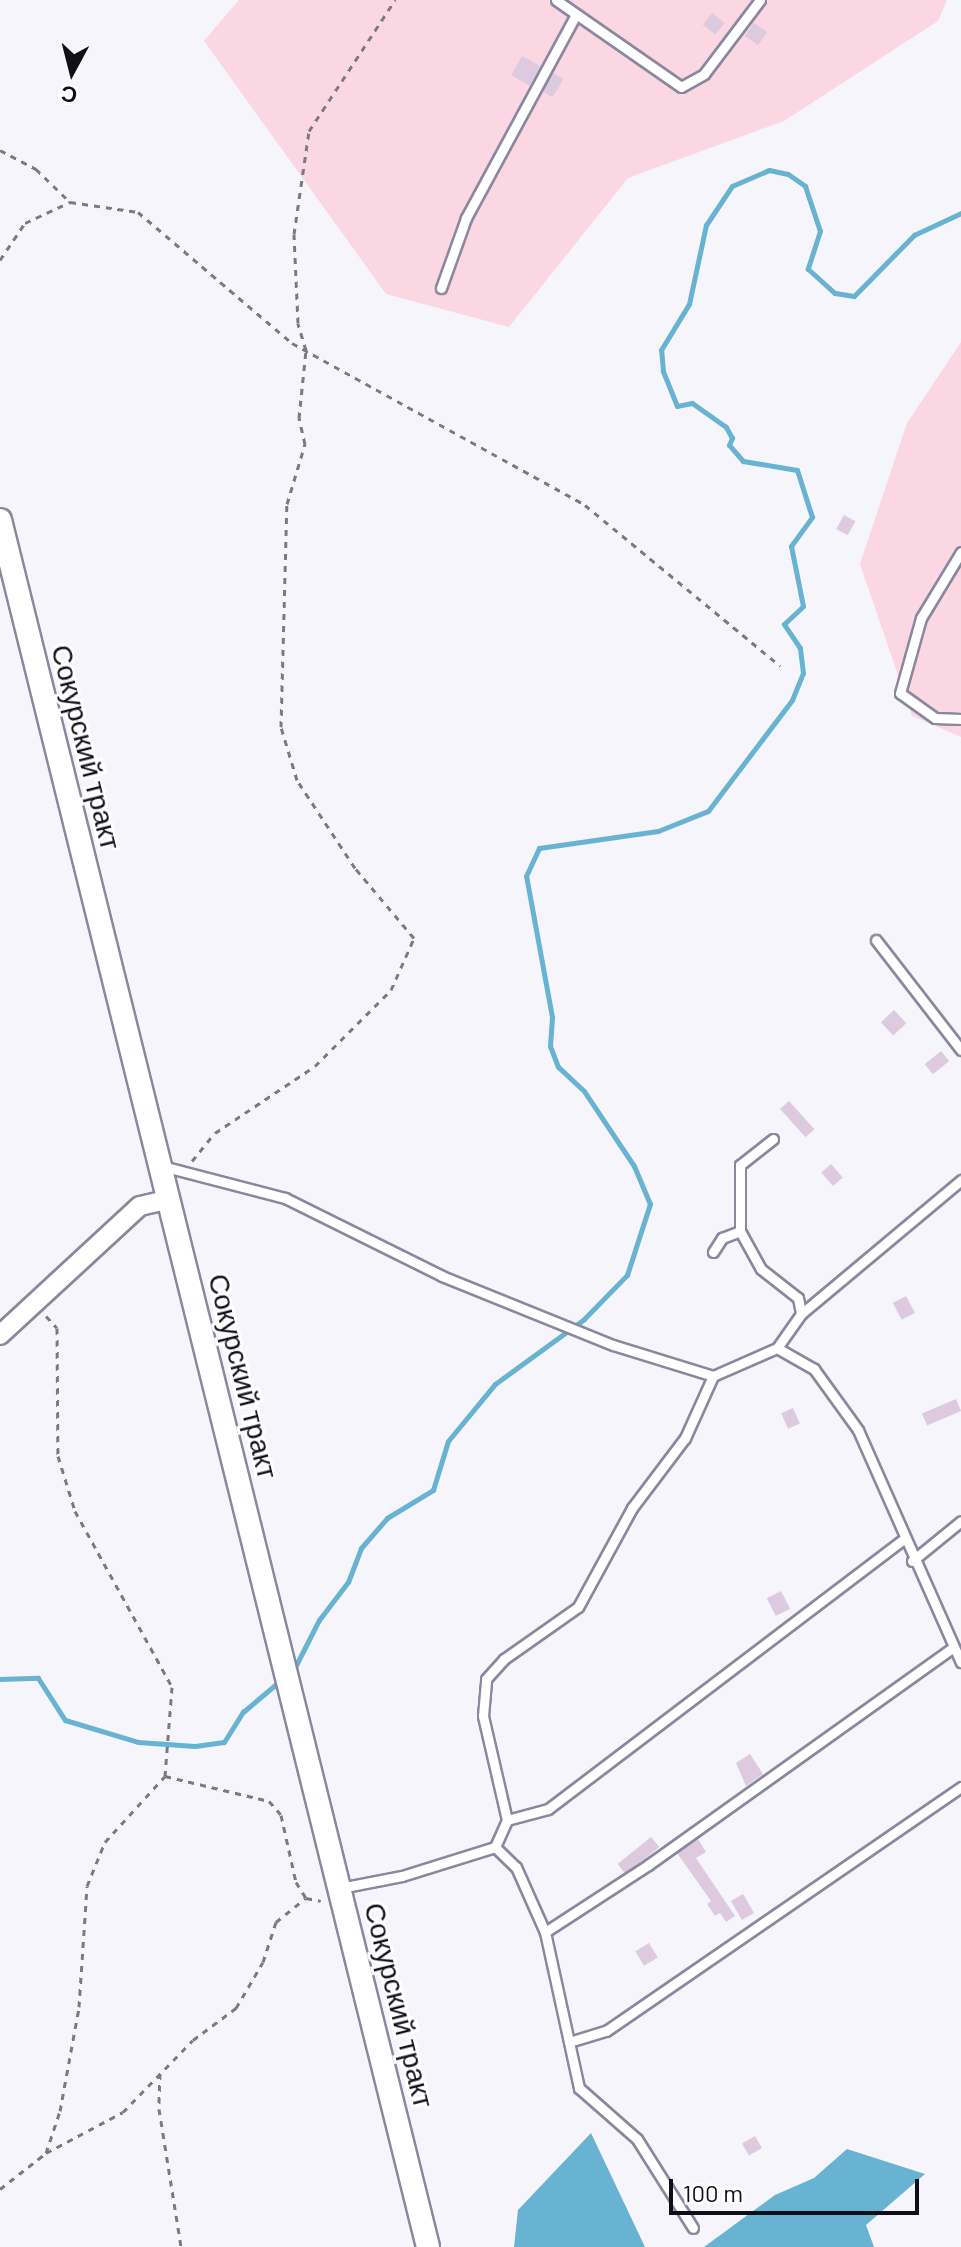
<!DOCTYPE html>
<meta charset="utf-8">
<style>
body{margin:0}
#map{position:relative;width:961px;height:2247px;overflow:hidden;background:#f6f5fb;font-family:Barlow,sans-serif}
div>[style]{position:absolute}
.green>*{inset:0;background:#fad7e3}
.water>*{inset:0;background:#67b3d1}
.stream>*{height:5px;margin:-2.5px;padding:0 2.5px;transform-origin:2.5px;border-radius:2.5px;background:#67b3d1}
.building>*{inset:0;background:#ddcadf;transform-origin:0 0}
.path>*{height:3px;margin-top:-1.5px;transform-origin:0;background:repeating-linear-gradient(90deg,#7b7a81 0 6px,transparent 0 12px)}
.roads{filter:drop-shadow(2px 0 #8a889f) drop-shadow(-2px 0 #8a889f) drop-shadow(0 2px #8a889f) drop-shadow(0 -2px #8a889f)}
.service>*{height:9px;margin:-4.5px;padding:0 4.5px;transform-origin:4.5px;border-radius:4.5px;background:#fff}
.minor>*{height:18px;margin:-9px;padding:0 9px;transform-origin:9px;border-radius:9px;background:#fff}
.tertiary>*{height:22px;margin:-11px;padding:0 11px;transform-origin:11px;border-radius:11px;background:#fff}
span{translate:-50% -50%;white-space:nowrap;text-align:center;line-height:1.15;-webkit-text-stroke:6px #fff;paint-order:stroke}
.street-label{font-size:28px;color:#100f17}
.north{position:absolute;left:32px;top:32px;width:80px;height:80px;-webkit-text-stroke:6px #fff;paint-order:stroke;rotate:187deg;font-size:22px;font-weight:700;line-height:32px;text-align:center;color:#100f17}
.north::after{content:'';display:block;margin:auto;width:28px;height:36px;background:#100f17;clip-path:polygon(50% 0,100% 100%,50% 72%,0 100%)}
.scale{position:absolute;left:669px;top:2179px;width:250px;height:36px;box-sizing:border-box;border:4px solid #100f17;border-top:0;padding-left:10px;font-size:24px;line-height:28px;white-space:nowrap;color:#100f17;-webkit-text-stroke:6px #fff;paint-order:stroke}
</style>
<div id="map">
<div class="green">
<div style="clip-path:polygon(239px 0,947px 0,938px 21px,784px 121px,628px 178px,509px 327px,386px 294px,204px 41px)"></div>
<div style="clip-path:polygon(961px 342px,961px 737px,912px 716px,860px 564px,907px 423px)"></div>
</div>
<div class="water">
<div style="clip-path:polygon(591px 2133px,645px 2247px,514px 2247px,518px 2210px)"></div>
<div style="clip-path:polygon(847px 2149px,925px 2174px,866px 2225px,874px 2247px,704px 2247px,775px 2195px,814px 2178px)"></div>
</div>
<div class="stream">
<div style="left:293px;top:1671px;width:57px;rotate:-63deg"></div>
<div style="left:319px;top:1620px;width:48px;rotate:-52.7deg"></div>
<div style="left:348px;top:1582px;width:36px;rotate:-69deg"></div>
<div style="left:361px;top:1548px;width:40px;rotate:-49deg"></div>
<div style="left:387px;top:1518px;width:54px;rotate:-31.3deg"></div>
<div style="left:433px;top:1490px;width:51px;rotate:-73deg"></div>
<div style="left:448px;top:1441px;width:74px;rotate:-50.5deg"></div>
<div style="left:495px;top:1384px;width:110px;rotate:-36.1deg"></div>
<div style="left:584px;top:1319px;width:62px;rotate:-45.7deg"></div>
<div style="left:627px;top:1275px;width:75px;rotate:-72.1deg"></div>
<div style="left:650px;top:1204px;width:41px;rotate:-112.8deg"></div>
<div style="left:634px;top:1166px;width:90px;rotate:-123.7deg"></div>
<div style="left:584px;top:1091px;width:35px;rotate:-137deg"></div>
<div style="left:558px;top:1067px;width:22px;rotate:-111deg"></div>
<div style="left:550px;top:1046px;width:29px;rotate:-86deg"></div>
<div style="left:552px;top:1017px;width:143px;rotate:-100.4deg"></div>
<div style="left:526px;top:876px;width:31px;rotate:-65deg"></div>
<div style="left:539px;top:848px;width:120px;rotate:-8.1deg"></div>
<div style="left:658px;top:831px;width:54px;rotate:-21.8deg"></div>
<div style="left:708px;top:811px;width:139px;rotate:-52.9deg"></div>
<div style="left:792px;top:700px;width:29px;rotate:-68deg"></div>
<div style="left:803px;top:673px;width:25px;rotate:-97deg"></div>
<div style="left:800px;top:648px;width:29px;rotate:-124deg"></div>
<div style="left:784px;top:624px;width:26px;rotate:-43deg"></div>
<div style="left:803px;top:606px;width:61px;rotate:-101.3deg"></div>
<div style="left:791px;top:546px;width:36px;rotate:-54deg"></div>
<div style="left:812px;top:517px;width:49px;rotate:-107.7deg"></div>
<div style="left:797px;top:470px;width:55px;rotate:-170.5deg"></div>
<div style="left:743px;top:461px;width:21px;rotate:-131deg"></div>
<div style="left:729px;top:445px;width:8px;rotate:-67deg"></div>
<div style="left:732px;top:438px;width:13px;rotate:-119deg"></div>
<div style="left:726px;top:427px;width:42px;rotate:-144.8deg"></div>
<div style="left:692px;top:403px;width:15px;rotate:169deg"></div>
<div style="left:677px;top:406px;width:38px;rotate:-112deg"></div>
<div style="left:663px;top:371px;width:21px;rotate:-95deg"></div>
<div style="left:661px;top:350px;width:54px;rotate:-58.7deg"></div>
<div style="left:689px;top:304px;width:81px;rotate:-77.9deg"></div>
<div style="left:706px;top:225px;width:47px;rotate:-56.3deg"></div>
<div style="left:732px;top:186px;width:40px;rotate:-23.4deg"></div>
<div style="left:769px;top:170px;width:19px;rotate:12deg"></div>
<div style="left:788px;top:174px;width:21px;rotate:35deg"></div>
<div style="left:805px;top:186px;width:47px;rotate:71.6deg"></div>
<div style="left:820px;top:231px;width:40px;rotate:108deg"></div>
<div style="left:808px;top:269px;width:36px;rotate:42deg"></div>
<div style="left:835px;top:293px;width:19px;rotate:9deg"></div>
<div style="left:854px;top:296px;width:86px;rotate:-45.5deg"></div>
<div style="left:914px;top:235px;width:52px;rotate:-25.1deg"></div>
<div style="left:0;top:1679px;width:38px;rotate:-2deg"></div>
<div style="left:38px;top:1678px;width:50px;rotate:57.3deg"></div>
<div style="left:65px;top:1720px;width:76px;rotate:16.8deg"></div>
<div style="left:138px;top:1742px;width:57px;rotate:4deg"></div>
<div style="left:195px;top:1746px;width:29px;rotate:-8deg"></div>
<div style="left:224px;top:1742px;width:36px;rotate:-58deg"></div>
<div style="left:243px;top:1712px;width:51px;rotate:-40.2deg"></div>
</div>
<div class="building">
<div style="left:712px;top:13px;width:16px;height:15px;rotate:38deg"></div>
<div style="left:754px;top:23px;width:16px;height:16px;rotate:35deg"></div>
<div style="left:522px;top:56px;width:21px;height:22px;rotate:29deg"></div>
<div style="left:553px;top:73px;width:12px;height:21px;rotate:31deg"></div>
<div style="left:844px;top:515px;width:13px;height:16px;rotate:29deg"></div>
<div style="left:894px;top:1010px;width:18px;height:18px;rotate:47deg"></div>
<div style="left:941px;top:1051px;width:13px;height:21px;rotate:51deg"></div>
<div style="left:789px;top:1101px;width:38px;height:12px;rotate:48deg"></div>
<div style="left:831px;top:1164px;width:18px;height:13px;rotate:49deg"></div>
<div style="left:906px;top:1296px;width:19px;height:15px;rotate:62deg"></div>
<div style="left:956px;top:1399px;width:13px;height:37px;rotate:67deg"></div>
<div style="left:793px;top:1408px;width:17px;height:13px;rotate:66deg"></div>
<div style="left:781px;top:1591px;width:20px;height:16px;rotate:63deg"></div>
<div style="clip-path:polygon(750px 1754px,763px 1774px,746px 1786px,736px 1763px)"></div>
<div style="left:651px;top:1837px;width:13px;height:43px;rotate:51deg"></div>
<div style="clip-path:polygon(698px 1839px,706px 1852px,696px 1858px,735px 1916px,726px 1922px,720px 1913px,715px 1916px,707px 1904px,711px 1901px,677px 1853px)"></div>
<div style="left:743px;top:1894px;width:22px;height:14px;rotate:60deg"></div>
<div style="left:649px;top:1943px;width:17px;height:16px;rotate:59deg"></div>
<div style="left:755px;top:2136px;width:14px;height:15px;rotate:60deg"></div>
</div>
<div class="path">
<div style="left:0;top:150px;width:41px;rotate:27.8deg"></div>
<div style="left:36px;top:169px;width:47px;rotate:44.1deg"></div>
<div style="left:0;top:260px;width:45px;rotate:-56deg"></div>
<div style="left:25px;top:223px;width:50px;rotate:-25deg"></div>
<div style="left:70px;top:202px;width:69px;rotate:8.4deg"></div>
<div style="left:138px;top:212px;width:202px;rotate:40.4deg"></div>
<div style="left:292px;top:343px;width:335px;rotate:28.9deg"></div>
<div style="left:585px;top:505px;width:253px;rotate:39.5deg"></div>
<div style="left:192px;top:1161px;width:36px;rotate:-51deg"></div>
<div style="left:215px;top:1133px;width:120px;rotate:-33.8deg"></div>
<div style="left:315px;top:1066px;width:107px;rotate:-45deg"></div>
<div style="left:391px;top:990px;width:57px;rotate:-66.1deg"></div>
<div style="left:414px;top:938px;width:92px;rotate:-130.1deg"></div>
<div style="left:355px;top:868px;width:105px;rotate:-123.4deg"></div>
<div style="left:297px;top:780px;width:55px;rotate:-106.8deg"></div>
<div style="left:281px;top:727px;width:223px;rotate:-88.5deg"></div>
<div style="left:287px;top:504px;width:63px;rotate:-73.3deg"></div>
<div style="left:305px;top:444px;width:27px;rotate:-103deg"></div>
<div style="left:299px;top:418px;width:68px;rotate:-84.1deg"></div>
<div style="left:306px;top:350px;width:28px;rotate:-107deg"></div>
<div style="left:298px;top:323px;width:89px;rotate:-92.6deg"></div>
<div style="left:294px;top:234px;width:104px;rotate:-81.7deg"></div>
<div style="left:309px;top:131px;width:157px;rotate:-56.7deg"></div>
<div style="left:46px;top:1316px;width:16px;rotate:47deg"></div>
<div style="left:57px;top:1328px;width:128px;rotate:89.6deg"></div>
<div style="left:58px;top:1456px;width:58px;rotate:72.8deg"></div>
<div style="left:75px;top:1511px;width:201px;rotate:61.1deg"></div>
<div style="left:172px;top:1687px;width:89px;rotate:94.5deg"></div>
<div style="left:160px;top:2073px;width:36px;rotate:92deg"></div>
<div style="left:159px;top:2109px;width:140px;rotate:80.9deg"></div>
<div style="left:46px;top:2153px;width:87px;rotate:-28deg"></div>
<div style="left:123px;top:2112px;width:100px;rotate:-45.8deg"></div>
<div style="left:193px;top:2040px;width:54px;rotate:-36.7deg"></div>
<div style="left:236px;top:2008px;width:53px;rotate:-59.6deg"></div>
<div style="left:263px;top:1962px;width:42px;rotate:-72deg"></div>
<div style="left:276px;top:1922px;width:38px;rotate:-39deg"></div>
<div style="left:0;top:2189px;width:58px;rotate:-38deg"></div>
<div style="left:46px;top:2153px;width:44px;rotate:-71.6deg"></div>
<div style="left:60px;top:2111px;width:106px;rotate:-79.6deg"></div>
<div style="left:79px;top:2007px;width:121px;rotate:-86.2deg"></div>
<div style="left:87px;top:1886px;width:48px;rotate:-67.8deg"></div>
<div style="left:105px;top:1842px;width:89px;rotate:-47.7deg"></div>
<div style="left:165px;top:1776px;width:107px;rotate:13.5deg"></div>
<div style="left:269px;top:1801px;width:18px;rotate:49deg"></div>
<div style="left:281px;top:1815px;width:69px;rotate:77.4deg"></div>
<div style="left:296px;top:1882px;width:19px;rotate:58deg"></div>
<div style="left:306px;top:1898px;width:15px;rotate:11deg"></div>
</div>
<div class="roads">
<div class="service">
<div style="left:556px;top:0;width:152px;rotate:34.8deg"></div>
<div style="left:681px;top:87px;width:26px;rotate:-29deg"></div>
<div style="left:704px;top:74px;width:93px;rotate:-52.9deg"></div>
<div style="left:441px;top:288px;width:74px;rotate:-70.3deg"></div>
<div style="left:466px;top:218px;width:230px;rotate:-61.6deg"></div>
<div style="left:961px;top:552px;width:77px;rotate:121.2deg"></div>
<div style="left:921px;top:618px;width:78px;rotate:105.6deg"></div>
<div style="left:900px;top:693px;width:43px;rotate:35.5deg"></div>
<div style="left:935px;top:718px;width:26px;rotate:2deg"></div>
<div style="left:876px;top:940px;width:139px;rotate:52.3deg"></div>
<div style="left:773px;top:1139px;width:42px;rotate:141.8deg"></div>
<div style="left:740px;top:1165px;width:66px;rotate:90deg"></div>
<div style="left:740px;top:1231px;width:43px;rotate:61.1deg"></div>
<div style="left:761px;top:1269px;width:47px;rotate:38.1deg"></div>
<div style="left:798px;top:1298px;width:16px;rotate:79deg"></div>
<div style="left:162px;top:1166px;width:127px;rotate:14.6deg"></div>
<div style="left:285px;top:1198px;width:175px;rotate:26.4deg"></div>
<div style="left:442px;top:1276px;width:184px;rotate:22deg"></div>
<div style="left:613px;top:1345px;width:105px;rotate:17.2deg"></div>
<div style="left:713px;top:1376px;width:70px;rotate:-23.6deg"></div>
<div style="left:777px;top:1348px;width:42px;rotate:-54.8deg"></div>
<div style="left:801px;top:1314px;width:209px;rotate:-39.9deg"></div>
<div style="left:713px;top:1252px;width:17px;rotate:-57deg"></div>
<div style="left:722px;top:1238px;width:19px;rotate:-21deg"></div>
<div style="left:777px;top:1348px;width:43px;rotate:29.6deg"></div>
<div style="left:814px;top:1369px;width:75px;rotate:54.2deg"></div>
<div style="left:858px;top:1430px;width:254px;rotate:66.1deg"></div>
<div style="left:912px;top:1561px;width:63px;rotate:-39.2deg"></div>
<div style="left:507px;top:1820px;width:42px;rotate:-15deg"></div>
<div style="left:548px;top:1809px;width:445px;rotate:-37.2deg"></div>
<div style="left:495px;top:1847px;width:29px;rotate:44deg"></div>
<div style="left:516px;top:1867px;width:71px;rotate:66deg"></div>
<div style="left:545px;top:1932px;width:160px;rotate:77.7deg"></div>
<div style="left:579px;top:2088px;width:77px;rotate:41.3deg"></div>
<div style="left:637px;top:2139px;width:105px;rotate:57.8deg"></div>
<div style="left:340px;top:1888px;width:63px;rotate:-11deg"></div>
<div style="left:402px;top:1876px;width:97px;rotate:-17.3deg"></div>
<div style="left:495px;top:1847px;width:30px;rotate:-66deg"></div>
<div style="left:507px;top:1820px;width:107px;rotate:-103deg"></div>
<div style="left:483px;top:1716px;width:37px;rotate:-85deg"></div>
<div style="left:486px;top:1679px;width:27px;rotate:-48deg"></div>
<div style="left:504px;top:1659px;width:90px;rotate:-35.1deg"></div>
<div style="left:578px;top:1607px;width:113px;rotate:-61.4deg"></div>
<div style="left:632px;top:1508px;width:88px;rotate:-52.9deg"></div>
<div style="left:685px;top:1438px;width:68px;rotate:-65.7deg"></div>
<div style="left:545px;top:1932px;width:123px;rotate:-33deg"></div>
<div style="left:648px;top:1865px;width:374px;rotate:-35.5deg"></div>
<div style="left:569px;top:2042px;width:39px;rotate:-17deg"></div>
<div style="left:606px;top:2031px;width:431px;rotate:-34.5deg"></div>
</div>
<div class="minor">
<div style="left:0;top:1335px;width:190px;rotate:-42.7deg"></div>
<div style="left:140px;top:1206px;width:28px;rotate:-13deg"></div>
</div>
<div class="tertiary">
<div style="left:0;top:520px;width:1779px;rotate:76.08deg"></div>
</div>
</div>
<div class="street-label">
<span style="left:87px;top:747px;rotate:76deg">Сокурский тракт</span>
<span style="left:244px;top:1376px;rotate:76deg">Сокурский тракт</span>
<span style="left:400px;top:2005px;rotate:76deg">Сокурский тракт</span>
</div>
<div class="north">С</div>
<div class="scale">100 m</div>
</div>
